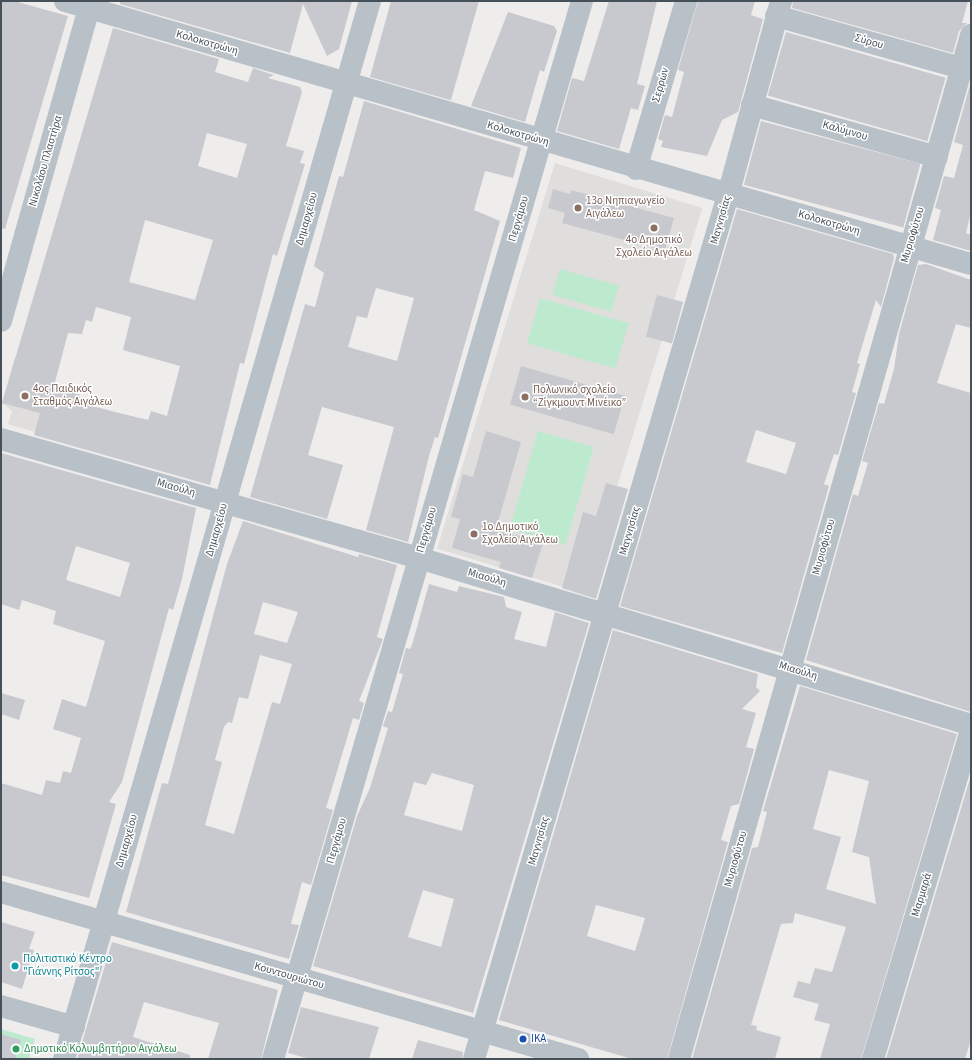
<!DOCTYPE html>
<meta charset="utf-8">
<style>
body{margin:0}
#map{position:relative;width:972px;height:1060px;overflow:hidden;background:#efecec;font-family:"Source Sans 3",sans-serif}
div>[style]{position:absolute}
.education>*{inset:0;background:#e0dddd;transform-origin:0 0}
.green>*{inset:0;background:#bdeace;transform-origin:0 0}
.building>*{inset:0;background:#c7c9cf;transform-origin:0 0}
.minor>*{height:22px;margin:-11px;padding:0 11px;transform-origin:11px;border-radius:11px;background:#b9c1c8}
.dots>*{width:11px;height:11px;translate:-50% -50%;box-sizing:border-box;border:2px solid #fff;border-radius:50%}
span{translate:-50% -50%;white-space:nowrap;text-align:center;line-height:1.15;-webkit-text-stroke:3px #fff;paint-order:stroke}
.street-label{font-size:11px;color:#465058}
.education-label{font-size:11px;color:#785e54}
.left{translate:0 -50%;text-align:left}
.culture-label{font-size:11px;color:#0d838f}
.transit-label{font-size:11px;color:#164399}
.leisure-label{font-size:11px;color:#27864d}
.frame{position:absolute;inset:0;border:2px solid #465058;pointer-events:none}
</style>
<div id="map">
<div class="education">
<div style="left:555px;top:163px;width:154px;height:403px;rotate:17deg"></div>
<div style="clip-path:polygon(15px 356px,54px 366px,35px 432px,8px 424px,12px 411px,2px 403px)"></div>
</div>
<div class="green">
<div style="left:560px;top:269px;width:61px;height:27px;rotate:16deg"></div>
<div style="left:540px;top:298px;width:92px;height:47px;rotate:16deg"></div>
<div style="left:538px;top:431px;width:58px;height:102px;rotate:16deg"></div>
<div style="clip-path:polygon(1px 1029px,35px 1039px,29px 1059px,1px 1059px)"></div>
</div>
<div class="building">
<div style="clip-path:polygon(1px 1px,14px 1px,68px 16px,5px 229px,1px 228px)"></div>
<div style="clip-path:polygon(120px 1px,352px 1px,339px 49px,327px 56px,303px 4px,290px 53px,120px 4px)"></div>
<div style="clip-path:polygon(391px 1px,479px 1px,451px 100px,457px 102px,370px 77px)"></div>
<div style="clip-path:polygon(609px 1px,657px 1px,637px 84px,645px 86px,638px 110px,631px 108px,619px 149px,557px 131px,572px 78px,584px 81px)"></div>
<div style="clip-path:polygon(698px 1px,755px 1px,751px 15px,763px 19px,738px 112px,722px 120px,707px 156px,661px 147px,663px 141px,658px 139px,665px 115px,672px 117px,684px 72px,678px 70px)"></div>
<div style="clip-path:polygon(793px 1px,968px 1px,962px 23px,967px 23px,959px 31px,953px 53px,792px 8px)"></div>
<div style="clip-path:polygon(508px 12px,554px 26px,557px 31px,544px 72px,540px 70px,525px 122px,471px 106px)"></div>
<div style="clip-path:polygon(evenodd,113px 28px,219px 59px,215px 72px,248px 82px,253px 68px,274px 75px,268px 78px,300px 87px,302px 92px,286px 146px,304px 151px,300px 163px,305px 164px,277px 256px,273px 254px,244px 364px,240px 363px,210px 485px,34px 435px,40px 413px,2px 403px,113px 28px,207px 133px,247px 144px,237px 178px,198px 166px,207px 133px,113px 28px,145px 220px,213px 240px,195px 300px,129px 282px,145px 220px,113px 28px,96px 307px,131px 317px,123px 350px,180px 366px,167px 416px,151px 411px,148px 420px,115px 412px,81px 403px,79px 394px,54px 386px,68px 333px,82px 334px,86px 320px,92px 322px,96px 307px)"></div>
<div style="left:786px;top:32px;width:166px;height:66px;rotate:16deg"></div>
<div style="clip-path:polygon(971px 81px,971px 212px,966px 233px,971px 235px,971px 251px,933px 240px,941px 210px,935px 208px,944px 176px,954px 178px,963px 145px,954px 142px)"></div>
<div style="clip-path:polygon(evenodd,364px 101px,521px 148px,513px 178px,485px 171px,474px 210px,500px 221px,438px 438px,435px 437px,429px 456px,408px 542px,366px 530px,394px 427px,322px 407px,308px 455px,343px 465px,327px 519px,250px 497px,305px 304px,315px 307px,324px 273px,314px 266px,339px 176px,343px 177px,364px 101px,376px 288px,414px 298px,397px 361px,348px 347px,357px 316px,367px 318px,376px 288px)"></div>
<div style="left:761px;top:121px;width:165px;height:66px;rotate:15deg"></div>
<div style="clip-path:polygon(553px 189px,570px 194px,571px 190px,674px 218px,665px 251px,562px 223px,565px 213px,548px 208px)"></div>
<div style="clip-path:polygon(evenodd,737px 209px,893px 254px,894px 258px,881px 307px,876px 300px,857px 363px,860px 364px,852px 392px,856px 393px,838px 455px,834px 454px,824px 484px,829px 486px,782px 653px,620px 606px,737px 209px,756px 430px,796px 443px,786px 474px,746px 462px,756px 430px)"></div>
<div style="clip-path:polygon(926px 264px,971px 280px,971px 328px,956px 324px,937px 383px,971px 393px,971px 712px,806px 660px,853px 494px,858px 496px,868px 463px,862px 461px,879px 403px,884px 404px,894px 369px,899px 334px,918px 265px)"></div>
<div style="left:657px;top:295px;width:27px;height:43px;rotate:15deg"></div>
<div style="left:521px;top:366px;width:108px;height:40px;rotate:16deg"></div>
<div style="clip-path:polygon(486px 431px,521px 442px,496px 529px,543px 543px,532px 578px,499px 568px,501px 562px,452px 548px,460px 519px,451px 517px,463px 474px,473px 477px)"></div>
<div style="clip-path:polygon(evenodd,1px 453px,196px 508px,182px 579px,173px 610px,169px 608px,122px 782px,109px 802px,116px 804px,89px 898px,1px 875px,1px 783px,42px 795px,46px 780px,60px 783px,63px 771px,71px 773px,81px 738px,53px 729px,62px 699px,86px 707px,105px 641px,53px 624px,56px 611px,22px 600px,19px 610px,1px 604px,1px 453px,76px 546px,130px 563px,120px 597px,66px 580px,76px 546px)"></div>
<div style="clip-path:polygon(606px 483px,628px 489px,596px 599px,562px 588px,583px 512px,596px 516px)"></div>
<div style="clip-path:polygon(evenodd,243px 521px,358px 557px,359px 554px,397px 565px,377px 637px,383px 639px,359px 701px,364px 703px,359px 720px,353px 718px,326px 808px,333px 810px,311px 885px,302px 882px,291px 924px,299px 925px,289px 959px,126px 912px,162px 783px,168px 784px,227px 564px,243px 521px,263px 602px,298px 612px,287px 643px,254px 634px,263px 602px,243px 521px,260px 655px,292px 664px,280px 704px,272px 702px,234px 834px,205px 825px,222px 762px,215px 760px,224px 727px,228px 722px,232px 723px,239px 697px,248px 699px,260px 655px)"></div>
<div style="clip-path:polygon(evenodd,429px 584px,457px 592px,459px 586px,504px 597px,506px 607px,522px 612px,514px 639px,546px 647px,555px 612px,589px 623px,473px 1013px,313px 966px,357px 816px,370px 788px,388px 728px,383px 726px,388px 711px,392px 712px,403px 674px,399px 673px,406px 648px,410px 649px,412px 645px,429px 584px,432px 773px,474px 785px,462px 831px,404px 815px,414px 782px,426px 785px,432px 773px,429px 584px,423px 890px,454px 899px,441px 947px,408px 937px,423px 890px)"></div>
<div style="clip-path:polygon(evenodd,613px 630px,758px 674px,756px 687px,760px 691px,742px 709px,756px 713px,746px 747px,754px 749px,739px 804px,731px 806px,721px 840px,728px 842px,667px 1059px,632px 1059px,499px 1020px,613px 630px,596px 905px,645px 918px,635px 951px,587px 936px,596px 905px)"></div>
<div style="clip-path:polygon(evenodd,800px 686px,957px 734px,861px 1059px,820px 1059px,830px 1024px,814px 1020px,819px 1004px,793px 997px,798px 981px,810px 984px,815px 968px,832px 972px,846px 927px,795px 913px,793px 923px,781px 924px,751px 1025px,757px 1026px,756px 1030px,781px 1037px,775px 1059px,692px 1059px,752px 848px,758px 847px,767px 812px,763px 811px,800px 686px,829px 770px,869px 781px,852px 852px,869px 857px,876px 904px,826px 889px,841px 837px,813px 829px,829px 770px)"></div>
<div style="clip-path:polygon(1px 693px,25px 700px,19px 720px,1px 714px)"></div>
<div style="clip-path:polygon(971px 775px,971px 1039px,965px 1059px,886px 1059px)"></div>
<div style="clip-path:polygon(1px 922px,35px 932px,29px 949px,34px 950px,22px 989px,1px 982px)"></div>
<div style="clip-path:polygon(112px 942px,278px 990px,261px 1059px,208px 1059px,219px 1023px,144px 1002px,133px 1037px,190px 1055px,190px 1059px,77px 1059px)"></div>
<div style="clip-path:polygon(301px 1007px,379px 1027px,369px 1059px,310px 1059px,288px 1053px)"></div>
<div style="clip-path:polygon(1px 1034px,21px 1040px,15px 1059px,1px 1059px)"></div>
<div style="clip-path:polygon(418px 1040px,463px 1052px,462px 1059px,412px 1059px)"></div>
</div>
<div class="minor">
<div style="left:65px;top:1px;width:943px;rotate:16.19deg"></div>
<div style="left:776px;top:16px;width:192px;rotate:15.7deg"></div>
<div style="left:752px;top:105px;width:192px;rotate:15.7deg"></div>
<div style="left:636px;top:169px;width:175px;rotate:-73.4deg"></div>
<div style="left:1px;top:321px;width:332px;rotate:-74.3deg"></div>
<div style="left:1px;top:439px;width:435px;rotate:15.9deg"></div>
<div style="left:419px;top:558px;width:577px;rotate:16.83deg"></div>
<div style="left:1px;top:892px;width:601px;rotate:16.14deg"></div>
<div style="left:1px;top:1006px;width:76px;rotate:16deg"></div>
<div style="left:64px;top:1059px;width:1101px;rotate:-73.87deg"></div>
<div style="left:273px;top:1059px;width:1102px;rotate:-73.72deg"></div>
<div style="left:474px;top:1059px;width:901px;rotate:-73.62deg"></div>
<div style="left:728px;top:195px;width:201px;rotate:-74.7deg"></div>
<div style="left:679px;top:1059px;width:1065px;rotate:-74.08deg"></div>
<div style="left:873px;top:1059px;width:342px;rotate:-73.4deg"></div>
</div>
<div class="dots">
<div style="left:578px;top:208px;background:#8d6e63"></div>
<div style="left:654px;top:228px;background:#8d6e63"></div>
<div style="left:25px;top:396px;background:#8d6e63"></div>
<div style="left:525px;top:397px;background:#8d6e63"></div>
<div style="left:474px;top:534px;background:#8d6e63"></div>
<div style="left:15px;top:966px;background:#0f9aa8"></div>
<div style="left:523px;top:1039px;background:#1a4fb4"></div>
<div style="left:16px;top:1049px;background:#2e9e5b"></div>
</div>
<div class="street-label">
<span style="left:869px;top:42px;rotate:16deg">Σύρου</span>
<span style="left:207px;top:43px;rotate:16deg">Κολοκοτρώνη</span>
<span style="left:661px;top:85px;rotate:-74deg">Σερρών</span>
<span style="left:845px;top:131px;rotate:16deg">Καλύμνου</span>
<span style="left:518px;top:134px;rotate:16deg">Κολοκοτρώνη</span>
<span style="left:46px;top:161px;rotate:-74deg">Νικολάου Πλαστήρα</span>
<span style="left:307px;top:219px;rotate:-74deg">Δημαρχείου</span>
<span style="left:519px;top:219px;rotate:-74deg">Περγάμου</span>
<span style="left:721px;top:220px;rotate:-74deg">Μαγνησίας</span>
<span style="left:829px;top:223px;rotate:16deg">Κολοκοτρώνη</span>
<span style="left:913px;top:235px;rotate:-73deg">Μυριοφύτου</span>
<span style="left:176px;top:488px;rotate:16deg">Μιαούλη</span>
<span style="left:217px;top:530px;rotate:-74deg">Δημαρχείου</span>
<span style="left:427px;top:530px;rotate:-74deg">Περγάμου</span>
<span style="left:630px;top:531px;rotate:-74deg">Μαγνησίας</span>
<span style="left:824px;top:547px;rotate:-74deg">Μυριοφύτου</span>
<span style="left:487px;top:578px;rotate:16deg">Μιαούλη</span>
<span style="left:798px;top:671px;rotate:17deg">Μιαούλη</span>
<span style="left:127px;top:841px;rotate:-74deg">Δημαρχείου</span>
<span style="left:337px;top:841px;rotate:-74deg">Περγάμου</span>
<span style="left:539px;top:841px;rotate:-74deg">Μαγνησίας</span>
<span style="left:736px;top:859px;rotate:-74deg">Μυριοφύτου</span>
<span style="left:922px;top:895px;rotate:-73deg">Μαρμαρά</span>
<span style="left:289px;top:976px;rotate:16deg">Κουντουριώτου</span>
</div>
<div class="education-label">
<span class="left" style="left:586px;top:208px">13ο Νηπιαγωγείο<br>Αιγάλεω</span>
<span style="left:654px;top:247px">4ο Δημοτικό<br>Σχολείο Αιγάλεω</span>
<span class="left" style="left:33px;top:396px">4ος Παιδικός<br>Σταθμός Αιγάλεω</span>
<span class="left" style="left:533px;top:397px">Πολωνικό σχολείο<br>“Ζίγκμουντ Μινέικο”</span>
<span class="left" style="left:482px;top:534px">1ο Δημοτικό<br>Σχολείο Αιγάλεω</span>
</div>
<div class="culture-label">
<span class="left" style="left:23px;top:966px">Πολιτιστικό Κέντρο<br>"Γιάννης Ρίτσος"</span>
</div>
<div class="transit-label">
<span class="left" style="left:531px;top:1039px">ΙΚΑ</span>
</div>
<div class="leisure-label">
<span class="left" style="left:24px;top:1049px">Δημοτικό Κολυμβητήριο Αιγάλεω</span>
</div>
<div class="frame"></div>
</div>
